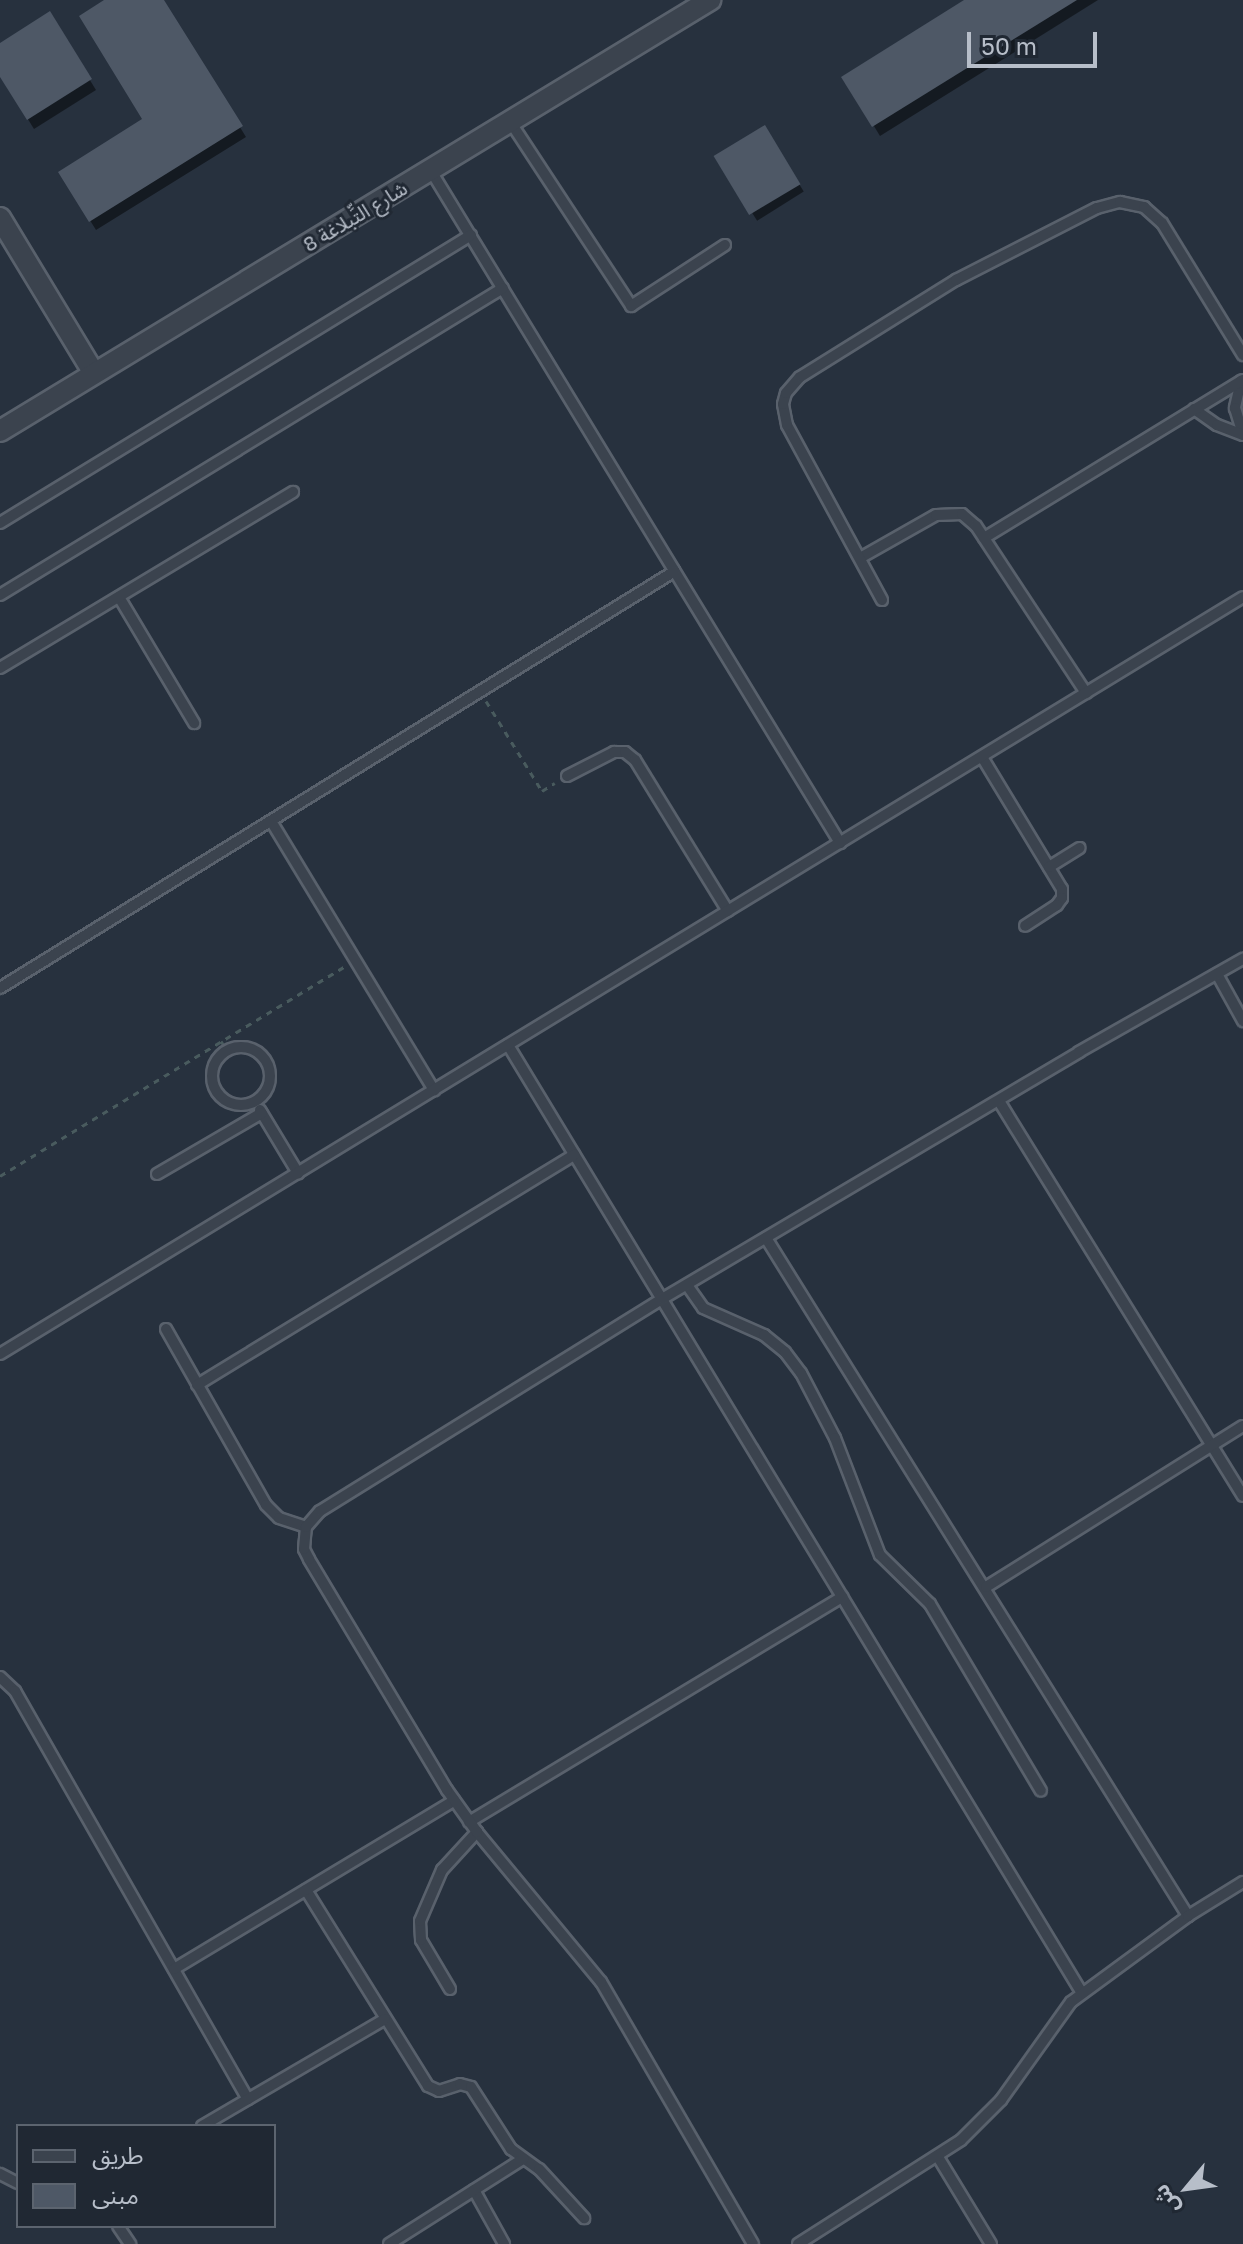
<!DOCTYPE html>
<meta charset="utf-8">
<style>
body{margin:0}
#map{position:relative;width:1243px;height:2244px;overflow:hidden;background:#27313e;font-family:"Golos Text","Noto Sans Arabic",sans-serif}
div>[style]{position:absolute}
.shadow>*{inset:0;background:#0007;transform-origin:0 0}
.building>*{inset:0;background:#4e5866;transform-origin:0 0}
.path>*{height:3px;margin-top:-1.5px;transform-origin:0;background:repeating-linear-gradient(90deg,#495b5e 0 6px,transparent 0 12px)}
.roads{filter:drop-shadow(2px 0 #59616c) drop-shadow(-2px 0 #59616c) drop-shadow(0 2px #59616c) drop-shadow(0 -2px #59616c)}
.lane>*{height:10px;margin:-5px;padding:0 5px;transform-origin:5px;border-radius:5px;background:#3b434e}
.lane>.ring{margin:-5px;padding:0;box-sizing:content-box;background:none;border:10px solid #3b434e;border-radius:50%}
.street>*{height:20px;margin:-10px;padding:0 10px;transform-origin:10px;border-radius:10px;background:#3b434e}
span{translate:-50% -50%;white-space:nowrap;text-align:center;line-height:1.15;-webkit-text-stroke:6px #202833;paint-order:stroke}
.street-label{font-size:20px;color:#b7bec9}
.legend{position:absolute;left:16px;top:2124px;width:260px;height:104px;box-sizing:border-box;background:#202833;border:2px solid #5c646f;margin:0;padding:10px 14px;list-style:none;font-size:24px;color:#b7bec9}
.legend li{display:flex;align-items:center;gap:16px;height:40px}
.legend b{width:40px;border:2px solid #5c646f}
.north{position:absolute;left:1147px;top:2148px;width:80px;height:80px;-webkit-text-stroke:6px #202833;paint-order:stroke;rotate:241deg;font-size:22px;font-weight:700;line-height:32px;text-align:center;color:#b7bec9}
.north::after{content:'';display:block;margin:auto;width:28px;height:36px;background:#b7bec9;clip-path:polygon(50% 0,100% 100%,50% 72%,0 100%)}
.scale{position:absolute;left:967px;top:32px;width:130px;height:36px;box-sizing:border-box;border:4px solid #b7bec9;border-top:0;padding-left:10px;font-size:24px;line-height:28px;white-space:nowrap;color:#b7bec9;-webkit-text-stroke:6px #202833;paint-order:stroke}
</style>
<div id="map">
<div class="shadow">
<div style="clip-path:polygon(108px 0,162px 0,246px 137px,96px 230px,60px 172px,144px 120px)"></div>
<div style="clip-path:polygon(968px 0,1098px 0,880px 136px,844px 77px)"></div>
<div style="clip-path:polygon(49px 14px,96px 90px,34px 129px,0 74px,0 45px)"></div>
<div style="left:764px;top:128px;width:75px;height:55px;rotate:58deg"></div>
</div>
<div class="building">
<div style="clip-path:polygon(104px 0,164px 0,243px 126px,89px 222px,58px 172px,142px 119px,79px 16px)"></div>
<div style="clip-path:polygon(964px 0,1077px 0,872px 127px,841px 77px)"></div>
<div style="clip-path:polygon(50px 11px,92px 79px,27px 120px,0 77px,0 43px)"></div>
<div style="left:765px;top:125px;width:69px;height:60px;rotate:59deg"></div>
</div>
<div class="path">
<div style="left:486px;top:701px;width:106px;rotate:58.1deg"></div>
<div style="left:542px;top:791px;width:15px;rotate:-32deg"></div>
<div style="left:221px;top:1041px;width:11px;rotate:56deg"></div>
<div style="left:0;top:1176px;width:404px;rotate:-31.3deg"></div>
</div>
<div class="roads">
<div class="lane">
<div style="left:511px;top:123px;width:219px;rotate:56.7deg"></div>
<div style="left:631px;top:306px;width:112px;rotate:-33deg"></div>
<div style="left:431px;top:171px;width:787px;rotate:58.67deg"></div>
<div style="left:1241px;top:381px;width:28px;rotate:103deg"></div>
<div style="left:1235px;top:408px;width:28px;rotate:73deg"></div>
<div style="left:1194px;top:409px;width:28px;rotate:35deg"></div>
<div style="left:1217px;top:425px;width:28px;rotate:21deg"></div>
<div style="left:0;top:523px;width:552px;rotate:-31.44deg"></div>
<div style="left:984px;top:538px;width:303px;rotate:-31.4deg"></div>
<div style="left:860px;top:558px;width:87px;rotate:-29.5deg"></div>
<div style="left:936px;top:515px;width:26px;rotate:-2deg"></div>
<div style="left:962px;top:514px;width:18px;rotate:41deg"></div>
<div style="left:976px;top:526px;width:200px;rotate:56.6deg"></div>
<div style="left:0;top:595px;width:589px;rotate:-31.4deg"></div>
<div style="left:119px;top:597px;width:147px;rotate:59.2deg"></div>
<div style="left:882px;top:600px;width:199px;rotate:-118.5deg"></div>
<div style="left:787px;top:425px;width:21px;rotate:-101deg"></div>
<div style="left:783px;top:404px;width:11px;rotate:-75deg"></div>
<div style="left:786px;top:393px;width:21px;rotate:-49deg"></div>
<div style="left:800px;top:377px;width:184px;rotate:-31.9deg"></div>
<div style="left:956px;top:280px;width:158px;rotate:-27.1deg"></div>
<div style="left:1097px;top:208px;width:24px;rotate:-15deg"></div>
<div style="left:1120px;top:202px;width:25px;rotate:12deg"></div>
<div style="left:1144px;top:207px;width:24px;rotate:42deg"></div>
<div style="left:1162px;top:223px;width:155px;rotate:58.5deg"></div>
<div style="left:0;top:668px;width:342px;rotate:-31deg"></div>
<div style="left:982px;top:757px;width:154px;rotate:58.8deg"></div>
<div style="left:1062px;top:889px;width:9px;rotate:90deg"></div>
<div style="left:1062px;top:898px;width:9px;rotate:126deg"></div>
<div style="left:1057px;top:905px;width:38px;rotate:147deg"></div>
<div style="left:567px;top:776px;width:53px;rotate:-27.1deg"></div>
<div style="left:614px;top:752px;width:11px"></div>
<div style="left:625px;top:752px;width:13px;rotate:39deg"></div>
<div style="left:635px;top:760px;width:177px;rotate:58.4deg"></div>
<div style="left:271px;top:821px;width:315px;rotate:58.8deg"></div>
<div style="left:1049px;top:867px;width:36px;rotate:-32deg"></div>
<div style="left:1217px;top:974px;width:54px;rotate:61deg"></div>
<div style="left:0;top:988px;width:793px;rotate:-31.71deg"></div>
<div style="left:508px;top:1045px;width:1108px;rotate:58.81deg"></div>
<div class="ring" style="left:212px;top:1047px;width:48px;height:48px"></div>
<div style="left:999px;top:1101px;width:464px;rotate:58.3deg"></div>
<div style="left:260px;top:1110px;width:74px;rotate:58.9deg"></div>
<div style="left:157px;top:1174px;width:121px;rotate:-30.2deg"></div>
<div style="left:766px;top:1238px;width:799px;rotate:58.1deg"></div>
<div style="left:687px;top:1285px;width:28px;rotate:55deg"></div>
<div style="left:703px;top:1308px;width:67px;rotate:23.9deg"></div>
<div style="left:764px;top:1335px;width:27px;rotate:39deg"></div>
<div style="left:785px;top:1352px;width:26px;rotate:53deg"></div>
<div style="left:801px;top:1373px;width:73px;rotate:62.4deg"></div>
<div style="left:835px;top:1438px;width:125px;rotate:69deg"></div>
<div style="left:880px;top:1555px;width:70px;rotate:44.4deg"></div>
<div style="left:930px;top:1604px;width:217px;rotate:59.3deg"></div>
<div style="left:166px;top:1329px;width:202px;rotate:60.4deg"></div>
<div style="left:266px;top:1505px;width:18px;rotate:45deg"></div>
<div style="left:279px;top:1518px;width:28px;rotate:18deg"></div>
<div style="left:0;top:1354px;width:1455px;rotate:-31.34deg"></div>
<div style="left:197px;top:1385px;width:442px;rotate:-31.4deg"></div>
<div style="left:986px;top:1587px;width:303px;rotate:-32.1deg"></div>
<div style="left:0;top:1677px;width:21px;rotate:43deg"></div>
<div style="left:15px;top:1691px;width:470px;rotate:60.3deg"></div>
<div style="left:469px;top:1822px;width:436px;rotate:-31.1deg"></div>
<div style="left:306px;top:1890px;width:231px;rotate:58.1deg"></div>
<div style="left:428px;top:2086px;width:12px;rotate:24deg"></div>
<div style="left:439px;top:2091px;width:22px;rotate:-18deg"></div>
<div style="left:460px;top:2084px;width:11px;rotate:15deg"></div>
<div style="left:471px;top:2087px;width:74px;rotate:57.2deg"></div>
<div style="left:511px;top:2149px;width:34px;rotate:36deg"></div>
<div style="left:539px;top:2169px;width:67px;rotate:47.4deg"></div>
<div style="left:174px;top:1969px;width:327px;rotate:-31deg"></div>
<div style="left:450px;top:1989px;width:57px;rotate:-120.6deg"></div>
<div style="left:421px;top:1940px;width:19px;rotate:-93deg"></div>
<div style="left:420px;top:1921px;width:56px;rotate:-66.7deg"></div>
<div style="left:442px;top:1870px;width:52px;rotate:-47.4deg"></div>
<div style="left:202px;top:2126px;width:212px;rotate:-30.3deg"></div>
<div style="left:938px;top:2157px;width:102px;rotate:58.7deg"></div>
<div style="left:0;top:2174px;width:20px;rotate:27deg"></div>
<div style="left:474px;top:2190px;width:62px;rotate:60.9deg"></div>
<div style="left:118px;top:2226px;width:22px;rotate:56deg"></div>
<div style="left:389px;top:2244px;width:159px;rotate:-32.4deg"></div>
<div style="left:753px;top:2244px;width:303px;rotate:-120.1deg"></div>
<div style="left:601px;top:1982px;width:195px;rotate:-129.6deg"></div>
<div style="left:477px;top:1832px;width:52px;rotate:-125.5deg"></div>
<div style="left:447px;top:1790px;width:269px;rotate:-120.9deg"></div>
<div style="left:309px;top:1559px;width:11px;rotate:-117deg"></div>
<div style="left:304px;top:1549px;width:22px;rotate:-85deg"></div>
<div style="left:306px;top:1527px;width:21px;rotate:-49deg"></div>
<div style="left:320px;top:1511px;width:402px;rotate:-31.8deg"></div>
<div style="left:662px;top:1299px;width:485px;rotate:-30.6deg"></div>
<div style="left:1079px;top:1052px;width:189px;rotate:-29.6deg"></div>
<div style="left:798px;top:2244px;width:193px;rotate:-32.5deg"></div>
<div style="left:961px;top:2140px;width:57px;rotate:-45deg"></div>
<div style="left:1001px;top:2100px;width:120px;rotate:-54.5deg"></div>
<div style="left:1071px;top:2002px;width:145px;rotate:-36.3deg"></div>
<div style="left:1188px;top:1916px;width:65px;rotate:-31.7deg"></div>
</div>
<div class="street">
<div style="left:0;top:218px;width:181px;rotate:58.8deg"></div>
<div style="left:0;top:431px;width:831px;rotate:-31.26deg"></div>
</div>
</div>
<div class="street-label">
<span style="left:355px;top:216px;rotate:-31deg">شارع التِّبلاغة 8</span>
</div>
<ul class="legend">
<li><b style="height:10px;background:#3b434e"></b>طريق</li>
<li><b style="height:22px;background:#4e5866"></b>مبنى</li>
</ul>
<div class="north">ش</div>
<div class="scale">50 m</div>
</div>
